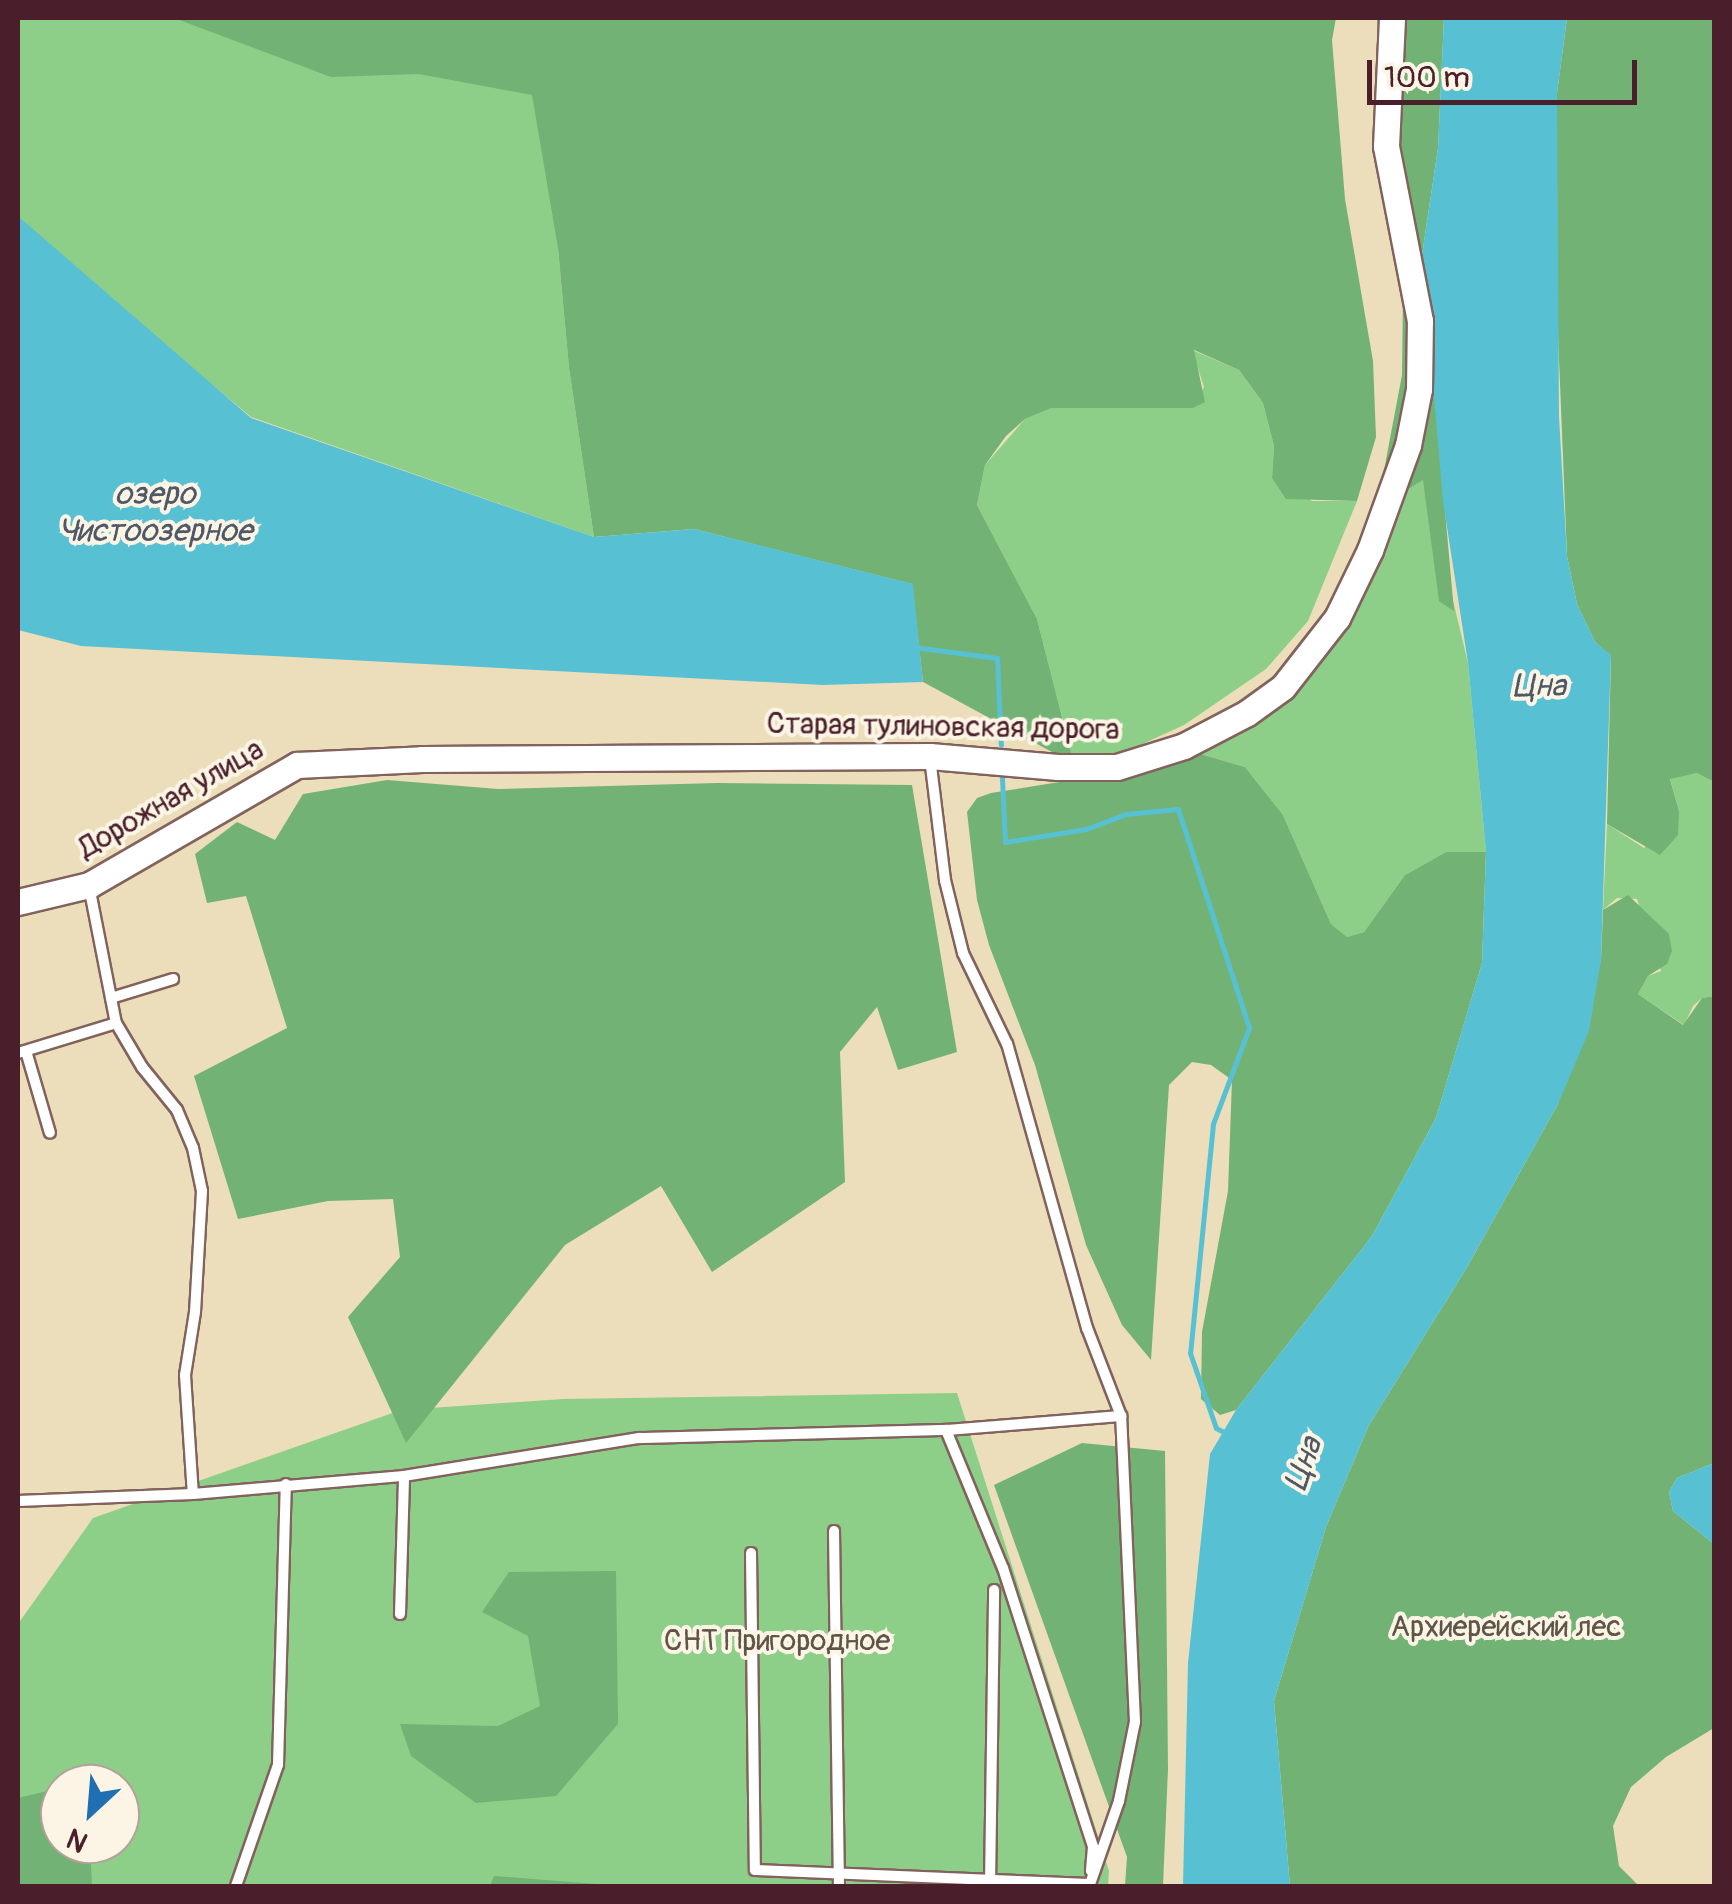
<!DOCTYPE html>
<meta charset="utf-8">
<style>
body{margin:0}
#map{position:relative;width:1732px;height:1904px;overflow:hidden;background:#ecdeba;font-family:Pangolin,sans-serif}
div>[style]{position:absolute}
.green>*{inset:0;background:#8dcf88}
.forest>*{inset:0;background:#72b274}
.water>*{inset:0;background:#57c1d3}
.stream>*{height:5px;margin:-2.5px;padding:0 2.5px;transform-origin:2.5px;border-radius:2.5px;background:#57c1d3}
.roads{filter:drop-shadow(2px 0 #83625d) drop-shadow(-2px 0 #83625d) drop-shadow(0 2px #83625d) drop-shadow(0 -2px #83625d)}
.service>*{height:10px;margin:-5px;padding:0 5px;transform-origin:5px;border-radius:5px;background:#fff}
.tertiary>*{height:25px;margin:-12.5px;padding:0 12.5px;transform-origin:12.5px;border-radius:12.5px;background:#fff}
span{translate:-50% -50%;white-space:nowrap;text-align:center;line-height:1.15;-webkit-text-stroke:8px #fcf5e5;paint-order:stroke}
.street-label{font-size:30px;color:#4a1f2b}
.park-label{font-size:30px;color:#5e5447}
.water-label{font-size:32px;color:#4f5866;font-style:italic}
.frame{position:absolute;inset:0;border:20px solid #4a1f2b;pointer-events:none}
.north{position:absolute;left:40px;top:1764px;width:100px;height:100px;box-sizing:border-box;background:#fcf5e5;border:2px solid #b59f9b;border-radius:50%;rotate:206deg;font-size:28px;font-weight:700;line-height:40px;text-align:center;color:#4a1f2b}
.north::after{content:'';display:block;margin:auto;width:35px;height:45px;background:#1f6fb2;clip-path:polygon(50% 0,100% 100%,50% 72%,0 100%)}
.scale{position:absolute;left:1367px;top:60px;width:270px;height:45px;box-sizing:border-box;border:5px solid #4a1f2b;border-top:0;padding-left:12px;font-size:30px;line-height:35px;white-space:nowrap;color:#4a1f2b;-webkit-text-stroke:8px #fcf5e5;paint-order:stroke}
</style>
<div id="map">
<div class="green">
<div style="clip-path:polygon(18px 18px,771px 18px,558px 248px,569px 368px,594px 537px,251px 417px,112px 301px,18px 216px)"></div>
<div style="clip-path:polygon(1192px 350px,1239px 370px,1263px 403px,1274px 446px,1272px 478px,1312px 501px,1357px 501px,1308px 621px,1266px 669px,1184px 725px,1101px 763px,1074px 764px,1037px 619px,977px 505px,985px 465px,1025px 419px,1050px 408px,1193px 408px,1204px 387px)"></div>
<div style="clip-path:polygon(1385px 465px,1400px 493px,1423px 479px,1427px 492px,1468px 663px,1486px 852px,1446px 852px,1405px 875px,1364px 932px,1347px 937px,1331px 924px,1283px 815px,1245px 767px,1178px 747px,1300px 661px,1331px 615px,1361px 544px)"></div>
<div style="clip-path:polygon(1697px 773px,1714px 782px,1714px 996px,1702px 998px,1693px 1006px,1684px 1025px,1638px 994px,1648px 976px,1661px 971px,1637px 899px,1617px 898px,1603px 910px,1607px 824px,1644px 848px,1679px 811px,1670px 778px)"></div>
<div style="clip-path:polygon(evenodd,957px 1393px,1109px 1871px,1108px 1886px,18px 1886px,18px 1624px,93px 1518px,401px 1410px,563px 1399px,957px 1393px,60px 1784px,120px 1784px,120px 1844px,60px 1844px,60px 1784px)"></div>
</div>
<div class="forest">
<div style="clip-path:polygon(174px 18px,1336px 18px,1332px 40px,1345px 199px,1373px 361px,1376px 437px,1357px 501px,1286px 499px,1272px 478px,1274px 446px,1263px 403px,1239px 370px,1194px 350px,1205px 402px,1193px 408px,1051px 408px,1025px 419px,1006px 436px,985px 465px,977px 505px,1037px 619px,1074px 764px,923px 682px,912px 584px,694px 529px,594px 537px,569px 368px,558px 248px,532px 95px,419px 74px,331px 77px)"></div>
<div style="clip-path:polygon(1377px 18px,1444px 18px,1438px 148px,1422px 255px,1454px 611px,1439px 601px,1423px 480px,1400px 494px,1385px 465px,1402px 375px,1403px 293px)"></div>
<div style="clip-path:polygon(1567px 18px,1714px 18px,1714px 782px,1697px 773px,1670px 779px,1679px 811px,1678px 835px,1660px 855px,1607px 824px,1611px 656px,1595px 642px,1577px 604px,1567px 556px,1555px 261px,1557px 93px)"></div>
<div style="clip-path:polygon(1177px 747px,1245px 767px,1283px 815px,1331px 924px,1347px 937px,1364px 932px,1405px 875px,1446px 852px,1486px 852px,1482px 963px,1436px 1118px,1372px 1236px,1236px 1410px,1220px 1415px,1201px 1399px,1202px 1332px,1228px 1191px,1232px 1080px,1211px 1065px,1192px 1062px,1169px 1085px,1151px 1360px,1122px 1325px,1086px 1245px,1035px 1065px,989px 945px,977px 900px,967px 812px,977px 798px,991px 793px,1128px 771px)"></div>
<div style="clip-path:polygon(387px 780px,498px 789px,717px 783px,912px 785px,957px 1052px,898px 1070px,877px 1007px,840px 1052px,845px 1182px,712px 1272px,661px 1186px,565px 1245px,406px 1443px,348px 1317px,400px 1257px,393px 1199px,328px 1201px,238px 1219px,194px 1076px,287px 1028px,246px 896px,207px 903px,195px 854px,237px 822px,275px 840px,303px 794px)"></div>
<div style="clip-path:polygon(1628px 895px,1669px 934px,1672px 951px,1667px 964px,1648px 976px,1638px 994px,1683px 1025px,1702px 998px,1714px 996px,1714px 1463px,1677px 1478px,1669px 1492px,1673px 1511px,1714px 1544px,1714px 1728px,1666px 1757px,1631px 1787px,1613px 1826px,1619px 1866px,1639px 1886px,1290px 1886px,1274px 1701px,1326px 1527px,1369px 1425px,1466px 1269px,1558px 1104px,1601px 960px,1603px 910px)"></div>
<div style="clip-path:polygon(1082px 1443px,1165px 1451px,1168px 1769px,1163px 1886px,1125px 1886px,1127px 1857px,994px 1485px)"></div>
<div style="clip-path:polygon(616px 1571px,618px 1724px,556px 1796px,476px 1803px,411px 1756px,400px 1724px,498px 1726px,540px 1706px,528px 1636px,482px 1612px,509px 1572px)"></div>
<div style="clip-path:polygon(60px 1788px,60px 1844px,90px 1844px,92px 1886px,18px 1886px,18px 1798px)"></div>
<div style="clip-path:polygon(494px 1876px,621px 1886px,490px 1886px)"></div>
</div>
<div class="water">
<div style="clip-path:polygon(1444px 18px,1567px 18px,1557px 93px,1559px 416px,1567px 556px,1577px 604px,1595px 642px,1611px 655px,1601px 960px,1589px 1031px,1558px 1104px,1466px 1269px,1369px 1425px,1326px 1527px,1274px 1701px,1290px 1886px,1183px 1886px,1188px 1663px,1210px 1454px,1236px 1410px,1372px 1236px,1436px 1118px,1482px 963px,1486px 852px,1468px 663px,1443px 501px,1422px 255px,1438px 148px)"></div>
<div style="clip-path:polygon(18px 216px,251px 418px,594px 537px,694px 529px,913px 584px,923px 682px,823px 685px,81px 646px,18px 630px)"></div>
<div style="clip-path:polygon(1714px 1463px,1714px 1544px,1673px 1511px,1669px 1492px,1677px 1478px)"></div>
</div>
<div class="stream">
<div style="left:914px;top:647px;width:84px;rotate:7.5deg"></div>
<div style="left:997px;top:658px;width:87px;rotate:87.4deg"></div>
<div style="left:1002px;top:778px;width:64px;rotate:87.3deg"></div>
<div style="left:1005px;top:842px;width:82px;rotate:-9.1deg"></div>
<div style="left:1086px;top:829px;width:43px;rotate:-20.6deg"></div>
<div style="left:1126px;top:814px;width:52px;rotate:-5.5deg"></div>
<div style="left:1178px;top:809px;width:230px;rotate:72deg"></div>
<div style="left:1249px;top:1028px;width:103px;rotate:110.6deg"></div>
<div style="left:1213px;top:1124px;width:230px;rotate:95.7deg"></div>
<div style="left:1190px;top:1353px;width:79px;rotate:70.9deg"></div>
<div style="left:1216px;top:1428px;width:13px;rotate:27deg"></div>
</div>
<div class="roads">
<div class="service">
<div style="left:89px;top:886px;width:140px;rotate:78.9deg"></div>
<div style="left:116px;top:1023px;width:51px;rotate:59.4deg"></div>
<div style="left:142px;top:1067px;width:55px;rotate:50.9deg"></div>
<div style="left:177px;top:1110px;width:41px;rotate:67.2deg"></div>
<div style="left:193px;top:1148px;width:44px;rotate:78.2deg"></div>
<div style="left:202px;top:1191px;width:121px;rotate:93.3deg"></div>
<div style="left:195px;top:1312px;width:64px;rotate:99deg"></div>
<div style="left:185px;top:1375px;width:119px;rotate:86.2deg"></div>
<div style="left:111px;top:998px;width:65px;rotate:-17deg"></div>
<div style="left:26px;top:1051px;width:85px;rotate:73.7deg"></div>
<div style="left:18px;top:1053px;width:102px;rotate:-17deg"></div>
<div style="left:946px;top:1430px;width:176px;rotate:-4.6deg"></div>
<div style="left:18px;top:1501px;width:175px;rotate:-2.3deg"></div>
<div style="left:193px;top:1494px;width:212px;rotate:-4.9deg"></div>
<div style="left:404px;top:1476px;width:238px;rotate:-9.2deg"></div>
<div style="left:639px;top:1438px;width:307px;rotate:-1.5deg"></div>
<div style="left:946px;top:1430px;width:149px;rotate:67.6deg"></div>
<div style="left:1003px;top:1568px;width:293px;rotate:72.1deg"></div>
<div style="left:1093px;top:1847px;width:24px;rotate:95deg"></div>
<div style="left:834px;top:1531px;width:355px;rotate:89.2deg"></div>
<div style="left:751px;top:1553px;width:317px;rotate:89.3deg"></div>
<div style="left:755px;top:1870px;width:335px;rotate:2.4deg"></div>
<div style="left:1090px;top:1884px;width:88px;rotate:-70.7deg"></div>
<div style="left:1119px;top:1801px;width:81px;rotate:-78.6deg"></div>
<div style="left:1135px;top:1722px;width:306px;rotate:-92.6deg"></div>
<div style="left:1121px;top:1416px;width:94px;rotate:-111.1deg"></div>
<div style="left:1087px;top:1328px;width:295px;rotate:-105.7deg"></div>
<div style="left:1007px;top:1044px;width:101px;rotate:-115.8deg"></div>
<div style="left:963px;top:953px;width:75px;rotate:-103.9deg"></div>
<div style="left:945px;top:880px;width:124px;rotate:-97deg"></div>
<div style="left:400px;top:1614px;width:138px;rotate:-88.3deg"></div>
<div style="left:236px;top:1886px;width:128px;rotate:-70.9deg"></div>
<div style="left:278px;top:1765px;width:281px;rotate:-88.4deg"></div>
<div style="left:990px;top:1886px;width:296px;rotate:-89.2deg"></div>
</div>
<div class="tertiary">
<div style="left:18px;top:902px;width:73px;rotate:-13.5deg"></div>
<div style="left:89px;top:885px;width:240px;rotate:-30deg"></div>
<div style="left:297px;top:765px;width:125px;rotate:-2.7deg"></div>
<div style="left:422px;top:759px;width:508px;rotate:-0.34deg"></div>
<div style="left:930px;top:756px;width:128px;rotate:4.9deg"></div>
<div style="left:1058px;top:767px;width:59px"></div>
<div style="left:1117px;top:767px;width:70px;rotate:-17.4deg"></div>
<div style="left:1184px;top:746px;width:71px;rotate:-27.6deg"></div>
<div style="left:1247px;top:713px;width:44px;rotate:-35.8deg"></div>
<div style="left:1283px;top:687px;width:88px;rotate:-52deg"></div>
<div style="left:1337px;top:618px;width:76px;rotate:-64.1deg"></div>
<div style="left:1370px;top:550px;width:112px;rotate:-70.1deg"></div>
<div style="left:1408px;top:445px;width:57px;rotate:-78.9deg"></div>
<div style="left:1419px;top:389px;width:68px;rotate:-89.2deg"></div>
<div style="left:1420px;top:321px;width:178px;rotate:-101deg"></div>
<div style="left:1386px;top:146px;width:128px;rotate:-87.3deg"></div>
</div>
</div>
<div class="street-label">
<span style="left:943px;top:727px;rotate:1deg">Старая тулиновская дорога</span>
<span style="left:171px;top:799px;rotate:-30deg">Дорожная улица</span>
</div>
<div class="park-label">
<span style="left:1506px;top:1627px">Архиерейский лес</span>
<span style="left:777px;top:1641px">СНТ Пригородное</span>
</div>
<div class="water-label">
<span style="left:155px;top:513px">озеро<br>Чистоозерное</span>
<span style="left:1539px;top:686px">Цна</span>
<span style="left:1304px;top:1464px;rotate:-70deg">Цна</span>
</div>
<div class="frame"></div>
<div class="north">N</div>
<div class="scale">100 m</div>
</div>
